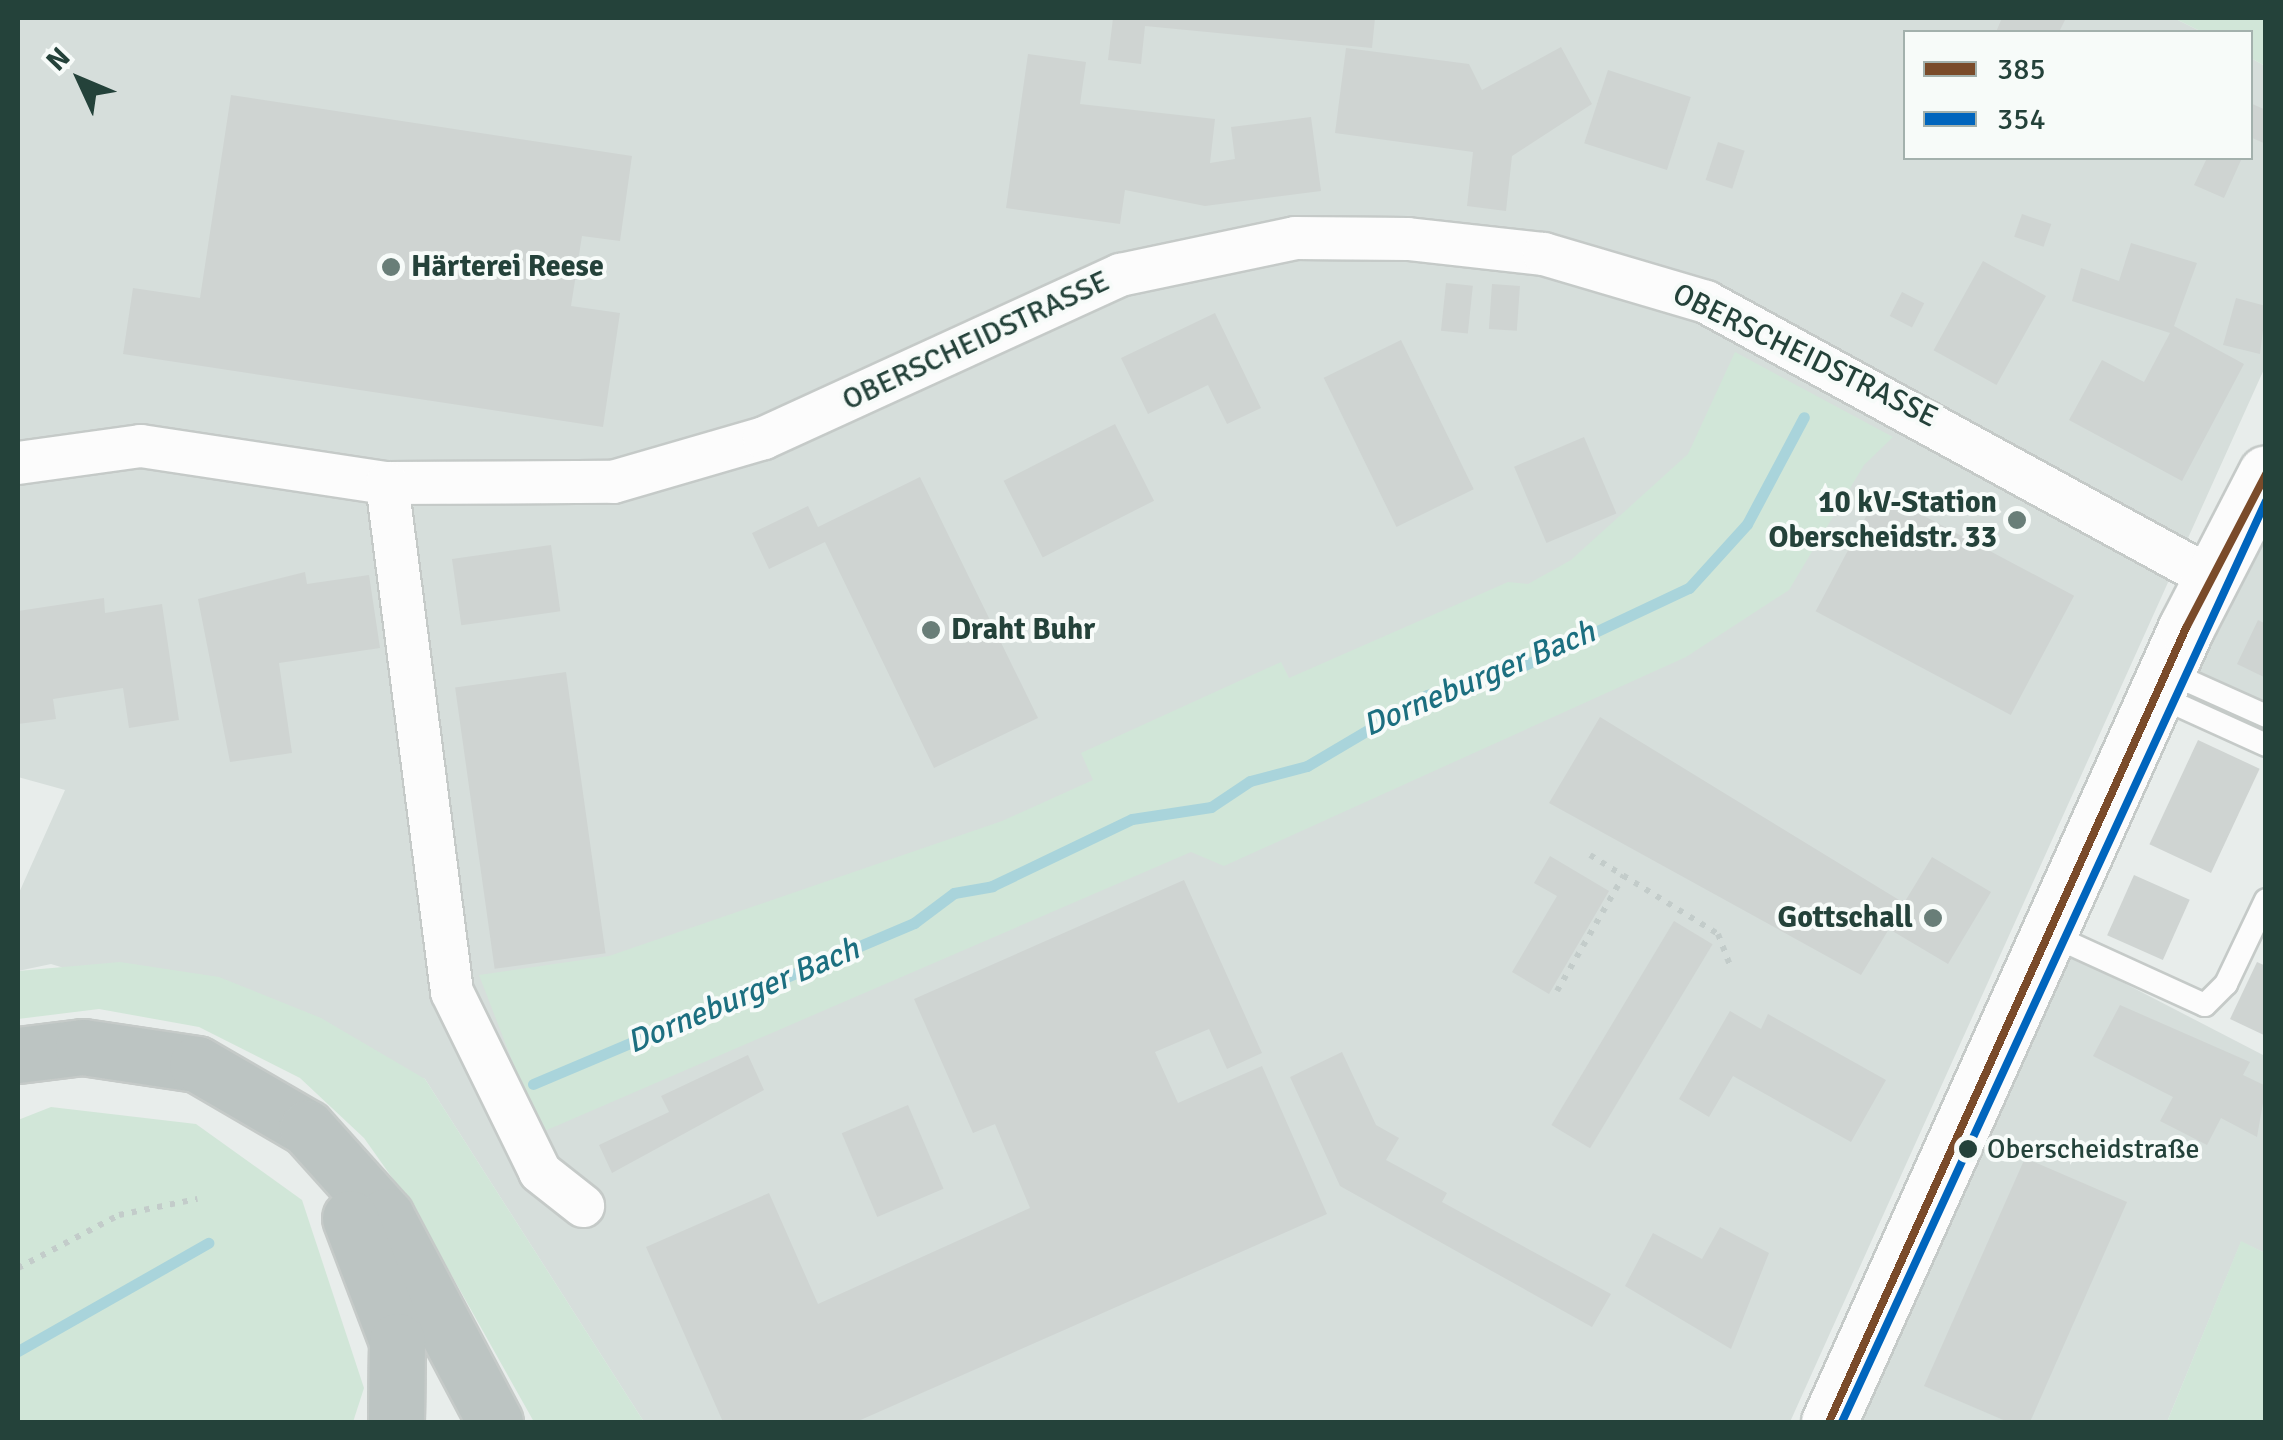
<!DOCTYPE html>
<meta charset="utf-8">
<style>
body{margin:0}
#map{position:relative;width:2283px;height:1440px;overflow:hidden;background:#e8edeb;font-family:Signika,sans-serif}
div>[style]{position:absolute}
.built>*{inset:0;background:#d6dedb}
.green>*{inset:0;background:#d1e6d8}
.stream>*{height:11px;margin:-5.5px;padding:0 5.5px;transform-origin:5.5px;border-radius:5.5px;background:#a9d4db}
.building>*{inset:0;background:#cfd4d2;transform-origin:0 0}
.path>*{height:6px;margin-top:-3px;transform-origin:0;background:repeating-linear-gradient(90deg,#c3ccca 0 5px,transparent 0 13px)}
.roads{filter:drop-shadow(2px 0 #c5cac8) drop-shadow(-2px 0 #c5cac8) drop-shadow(0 2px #c5cac8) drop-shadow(0 -2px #c5cac8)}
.service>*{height:22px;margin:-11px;padding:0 11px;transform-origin:11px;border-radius:11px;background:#fcfcfc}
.minor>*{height:42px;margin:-21px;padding:0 21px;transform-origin:21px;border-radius:21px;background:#fcfcfc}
.tertiary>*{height:55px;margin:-27.5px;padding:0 27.5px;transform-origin:27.5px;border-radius:27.5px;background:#fcfcfc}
.motorway>*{height:55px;margin:-27.5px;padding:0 27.5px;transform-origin:27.5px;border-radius:27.5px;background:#bcc4c2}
.bus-1>*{height:8px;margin:-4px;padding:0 4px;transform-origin:4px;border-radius:4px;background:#7a4b2a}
.bus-2>*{height:8px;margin:-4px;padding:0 4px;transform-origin:4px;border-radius:4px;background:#0065bd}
.dots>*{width:28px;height:28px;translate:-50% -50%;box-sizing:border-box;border:5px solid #f7fbf9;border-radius:50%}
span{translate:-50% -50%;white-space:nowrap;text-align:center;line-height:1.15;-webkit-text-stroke:8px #f7fbf9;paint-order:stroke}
.bus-label{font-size:28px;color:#24423a}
.left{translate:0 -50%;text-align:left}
.poi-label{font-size:30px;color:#24423a;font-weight:700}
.right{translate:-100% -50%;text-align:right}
.street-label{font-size:30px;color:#24423a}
.water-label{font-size:32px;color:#1c6f80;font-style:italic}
.frame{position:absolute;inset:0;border:20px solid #24423a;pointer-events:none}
.legend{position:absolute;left:1903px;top:30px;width:350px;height:130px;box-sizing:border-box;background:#f7fbf9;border:2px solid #a3b1ad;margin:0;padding:12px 18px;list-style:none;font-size:30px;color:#24423a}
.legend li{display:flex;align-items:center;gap:20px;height:50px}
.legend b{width:50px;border:2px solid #a3b1ad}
.north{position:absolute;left:30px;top:30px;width:100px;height:100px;-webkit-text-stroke:8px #f7fbf9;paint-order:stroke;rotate:314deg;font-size:28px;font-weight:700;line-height:40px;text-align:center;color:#24423a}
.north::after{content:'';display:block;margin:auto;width:35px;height:45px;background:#24423a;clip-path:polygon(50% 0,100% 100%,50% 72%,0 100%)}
</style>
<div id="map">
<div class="built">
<div style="clip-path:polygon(18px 18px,2174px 18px,2202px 32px,1906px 32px,1906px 158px,2250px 158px,2251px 58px,2265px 66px,2265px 367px,1790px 1422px,644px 1422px,425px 1079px,51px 964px,18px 971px,18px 895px,65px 790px,18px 777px)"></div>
<div style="clip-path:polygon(2265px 531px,2265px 733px,2180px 692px)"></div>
<div style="clip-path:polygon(2064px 952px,2265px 1056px,2265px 1253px,2241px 1242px,2167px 1422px,1856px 1422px)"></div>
</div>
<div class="green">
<div style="clip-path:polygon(2174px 18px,2265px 18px,2265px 66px,2251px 58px,2250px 32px,2202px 32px)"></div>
<div style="clip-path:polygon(1735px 352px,1893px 437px,1864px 465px,1789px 590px,1686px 657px,1224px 866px,1191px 852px,540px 1133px,479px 975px,609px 956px,1002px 821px,1093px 780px,1081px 753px,1281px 662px,1289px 678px,1508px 582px,1528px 584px,1571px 560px,1688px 454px)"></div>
<div style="clip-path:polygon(120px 962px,219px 977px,321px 1018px,425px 1079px,644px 1422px,534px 1422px,415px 1210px,364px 1138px,300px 1078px,199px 1027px,99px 1009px,18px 1019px,18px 971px)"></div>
<div style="clip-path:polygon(51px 1107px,196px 1124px,302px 1200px,364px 1388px,353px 1422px,18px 1422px,18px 1120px)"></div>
<div style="clip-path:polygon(2241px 1241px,2265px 1253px,2265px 1422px,2167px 1422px)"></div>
</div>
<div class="stream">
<div style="left:533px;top:1084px;width:414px;rotate:-22.9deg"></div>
<div style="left:914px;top:923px;width:50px;rotate:-36.9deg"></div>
<div style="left:954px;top:893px;width:39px;rotate:-10deg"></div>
<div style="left:992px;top:886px;width:155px;rotate:-25.6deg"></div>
<div style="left:1132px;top:819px;width:80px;rotate:-8.6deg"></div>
<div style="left:1211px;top:807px;width:47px;rotate:-33.7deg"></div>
<div style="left:1250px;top:781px;width:59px;rotate:-14.7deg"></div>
<div style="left:1307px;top:766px;width:139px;rotate:-30.6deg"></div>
<div style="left:1427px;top:695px;width:84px;rotate:-15.2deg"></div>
<div style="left:1508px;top:673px;width:200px;rotate:-25.2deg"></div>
<div style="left:1689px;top:588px;width:86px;rotate:-47.8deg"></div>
<div style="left:1747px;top:524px;width:121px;rotate:-62deg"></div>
<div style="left:18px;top:1351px;width:219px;rotate:-29.6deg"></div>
</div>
<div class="building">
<div style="clip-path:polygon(1113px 18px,1375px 18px,1372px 48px,1145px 26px,1141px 64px,1108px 60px)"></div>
<div style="clip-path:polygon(2002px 18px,2066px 18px,2059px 32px,1996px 32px)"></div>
<div style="clip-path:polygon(1561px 47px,1592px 104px,1512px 156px,1506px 211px,1467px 206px,1473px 152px,1335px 133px,1346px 48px,1469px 64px,1482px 90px)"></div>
<div style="clip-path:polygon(1028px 54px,1086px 62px,1080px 104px,1215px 119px,1210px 163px,1235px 159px,1231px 127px,1311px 117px,1321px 191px,1205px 206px,1125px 190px,1120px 224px,1006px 208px)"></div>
<div style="left:1608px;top:70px;width:87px;height:77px;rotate:18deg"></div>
<div style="clip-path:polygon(231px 95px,632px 156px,620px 241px,582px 236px,571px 306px,620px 313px,603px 427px,123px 354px,133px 288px,200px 298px)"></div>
<div style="clip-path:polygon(2250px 103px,2266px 110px,2266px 144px,2250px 137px)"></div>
<div style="left:1718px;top:142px;width:28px;height:40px;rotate:18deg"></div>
<div style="clip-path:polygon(2207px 158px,2242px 158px,2224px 198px,2194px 185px)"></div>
<div style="left:2022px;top:214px;width:31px;height:24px;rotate:19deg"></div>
<div style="clip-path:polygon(2131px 243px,2197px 263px,2174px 326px,2244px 364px,2182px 481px,2069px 420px,2102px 360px,2144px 382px,2170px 333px,2072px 301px,2081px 268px,2119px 281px)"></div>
<div style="left:1983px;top:261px;width:72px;height:102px;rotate:29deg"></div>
<div style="left:1446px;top:283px;width:27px;height:48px;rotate:6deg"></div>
<div style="left:1492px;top:284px;width:28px;height:45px;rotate:4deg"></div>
<div style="left:1902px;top:292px;width:25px;height:27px;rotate:27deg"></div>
<div style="clip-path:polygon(2236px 298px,2266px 306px,2260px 354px,2223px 345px)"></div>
<div style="clip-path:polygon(1215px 313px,1261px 408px,1227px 424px,1208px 385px,1148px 414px,1121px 358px)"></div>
<div style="left:1401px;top:340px;width:166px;height:86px;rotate:64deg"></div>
<div style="left:1115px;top:424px;width:86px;height:125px;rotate:63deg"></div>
<div style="left:1584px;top:437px;width:83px;height:76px;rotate:67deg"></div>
<div style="clip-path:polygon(920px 477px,1038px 718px,934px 768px,825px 542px,769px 569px,752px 533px,808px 506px,818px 527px)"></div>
<div style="left:1879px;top:492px;width:221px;height:135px;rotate:28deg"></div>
<div style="left:2012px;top:509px;width:19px;height:15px;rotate:28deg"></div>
<div style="left:551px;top:545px;width:67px;height:100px;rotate:82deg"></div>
<div style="clip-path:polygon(305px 572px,307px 584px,369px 575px,380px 648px,279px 663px,292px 753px,230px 762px,198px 599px)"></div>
<div style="clip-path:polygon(104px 598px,105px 613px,162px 604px,179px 720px,129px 728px,123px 688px,53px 699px,56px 719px,18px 724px,18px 611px)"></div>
<div style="clip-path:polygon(2258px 620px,2266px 624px,2266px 678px,2237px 664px)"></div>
<div style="left:566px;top:672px;width:284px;height:112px;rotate:82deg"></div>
<div style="clip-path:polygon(1600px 717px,1904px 903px,1932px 857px,1991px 892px,1948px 964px,1889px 929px,1861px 975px,1549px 803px)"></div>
<div style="left:2198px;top:740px;width:68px;height:115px;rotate:25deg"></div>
<div style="clip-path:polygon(1550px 856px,1609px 891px,1549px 994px,1512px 972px,1557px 896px,1534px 883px)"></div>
<div style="left:2134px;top:875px;width:61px;height:66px;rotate:24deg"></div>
<div style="clip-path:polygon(1184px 880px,1262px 1053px,1227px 1069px,1209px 1029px,1155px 1052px,1178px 1103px,1262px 1066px,1327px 1214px,856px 1422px,723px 1422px,646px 1247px,769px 1193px,818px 1304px,1030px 1208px,995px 1124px,973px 1133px,914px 999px)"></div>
<div style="left:1674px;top:921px;width:45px;height:238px;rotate:31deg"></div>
<div style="clip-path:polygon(2257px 962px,2266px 966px,2266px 1036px,2230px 1019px)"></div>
<div style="clip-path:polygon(2120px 1005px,2250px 1062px,2243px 1075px,2266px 1086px,2257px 1137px,2221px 1118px,2207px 1145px,2160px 1121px,2173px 1097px,2093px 1056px)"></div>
<div style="clip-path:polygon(1730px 1011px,1761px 1029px,1768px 1014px,1886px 1080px,1851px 1142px,1733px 1076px,1709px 1117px,1679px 1099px)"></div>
<div style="clip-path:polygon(1342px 1052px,1376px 1125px,1399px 1138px,1386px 1160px,1447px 1193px,1442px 1202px,1611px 1294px,1592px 1327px,1340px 1186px,1290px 1077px)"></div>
<div style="clip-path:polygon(748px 1055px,764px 1090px,612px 1173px,599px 1145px,669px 1112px,661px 1096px)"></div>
<div style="left:908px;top:1105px;width:91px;height:72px;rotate:67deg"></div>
<div style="clip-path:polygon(2025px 1158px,2127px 1202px,2030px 1422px,2008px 1422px,1924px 1386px)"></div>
<div style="clip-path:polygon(1720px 1227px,1769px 1253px,1731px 1349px,1625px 1286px,1653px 1233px,1702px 1259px)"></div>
</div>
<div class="path">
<div style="left:1590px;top:855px;width:150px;rotate:31.7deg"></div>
<div style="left:1718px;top:934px;width:36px;rotate:69deg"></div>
<div style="left:1557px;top:991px;width:134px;rotate:-60deg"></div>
<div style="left:18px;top:1268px;width:114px;rotate:-27.7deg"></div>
<div style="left:119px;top:1215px;width:80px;rotate:-11.6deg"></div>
</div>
<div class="roads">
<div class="service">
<div style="left:2166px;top:671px;width:110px;rotate:24.2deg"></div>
<div style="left:2156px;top:695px;width:121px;rotate:24.4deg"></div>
<div style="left:2049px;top:934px;width:171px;rotate:24.5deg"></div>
<div style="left:2205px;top:1005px;width:30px;rotate:-45deg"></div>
<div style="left:2226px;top:984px;width:93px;rotate:-64.5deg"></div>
</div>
<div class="minor">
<div style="left:18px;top:463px;width:124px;rotate:-7.9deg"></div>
<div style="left:141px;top:446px;width:249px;rotate:8.6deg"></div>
<div style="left:387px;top:483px;width:226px;rotate:-0.3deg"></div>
<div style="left:613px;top:482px;width:157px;rotate:-16.2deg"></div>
<div style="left:764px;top:438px;width:392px;rotate:-24.6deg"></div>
<div style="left:1120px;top:275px;width:179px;rotate:-11.9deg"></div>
<div style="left:1295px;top:238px;width:113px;rotate:0.5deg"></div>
<div style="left:1408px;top:239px;width:137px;rotate:6.3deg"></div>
<div style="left:1544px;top:254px;width:169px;rotate:16.5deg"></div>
<div style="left:1706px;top:302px;width:580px;rotate:28.64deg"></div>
<div style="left:387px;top:483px;width:513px;rotate:82.72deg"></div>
<div style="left:452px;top:992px;width:200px;rotate:63.9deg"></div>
<div style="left:540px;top:1172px;width:55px;rotate:38.3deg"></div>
</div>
<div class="tertiary">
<div style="left:1829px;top:1422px;width:871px;rotate:-65.79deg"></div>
<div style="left:2186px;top:628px;width:174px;rotate:-62.7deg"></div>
</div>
<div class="motorway">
<div style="left:18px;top:1055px;width:65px;rotate:-7deg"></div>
<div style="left:83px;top:1047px;width:115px;rotate:8.5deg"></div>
<div style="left:197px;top:1064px;width:127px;rotate:30.2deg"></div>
<div style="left:307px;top:1128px;width:118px;rotate:48.1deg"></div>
<div style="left:386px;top:1216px;width:233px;rotate:62.1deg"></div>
<div style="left:350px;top:1218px;width:132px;rotate:69.1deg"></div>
<div style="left:397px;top:1341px;width:81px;rotate:90.7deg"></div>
</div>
</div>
<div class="bus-1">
<div style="left:1829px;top:1422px;width:871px;rotate:-65.79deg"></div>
<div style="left:2186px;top:628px;width:174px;rotate:-62.5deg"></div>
</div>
<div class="bus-2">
<div style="left:1842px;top:1422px;width:1014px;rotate:-65.28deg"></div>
</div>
<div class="dots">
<div style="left:391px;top:267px;background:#697e78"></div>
<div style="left:2017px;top:520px;background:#697e78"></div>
<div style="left:931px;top:630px;background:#697e78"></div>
<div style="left:1933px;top:918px;background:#697e78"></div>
<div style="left:1968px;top:1149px;background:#24423a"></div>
</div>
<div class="bus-label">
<span class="left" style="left:1987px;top:1149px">Oberscheidstraße</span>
</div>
<div class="poi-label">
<span class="left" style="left:411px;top:267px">Härterei Reese</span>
<span class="right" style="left:1997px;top:520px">10 kV-Station<br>Oberscheidstr. 33</span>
<span class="left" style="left:951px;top:630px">Draht Buhr</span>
<span class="right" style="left:1913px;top:918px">Gottschall</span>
</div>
<div class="street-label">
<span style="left:976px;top:341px;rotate:-25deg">OBERSCHEIDSTRASSE</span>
<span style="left:1805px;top:356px;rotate:26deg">OBERSCHEIDSTRASSE</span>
</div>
<div class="water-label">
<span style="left:1479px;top:679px;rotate:-23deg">Dorneburger Bach</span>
<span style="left:743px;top:996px;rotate:-23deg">Dorneburger Bach</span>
</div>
<div class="frame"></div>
<ul class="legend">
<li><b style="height:12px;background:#7a4b2a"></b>385</li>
<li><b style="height:12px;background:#0065bd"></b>354</li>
</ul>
<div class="north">N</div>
</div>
